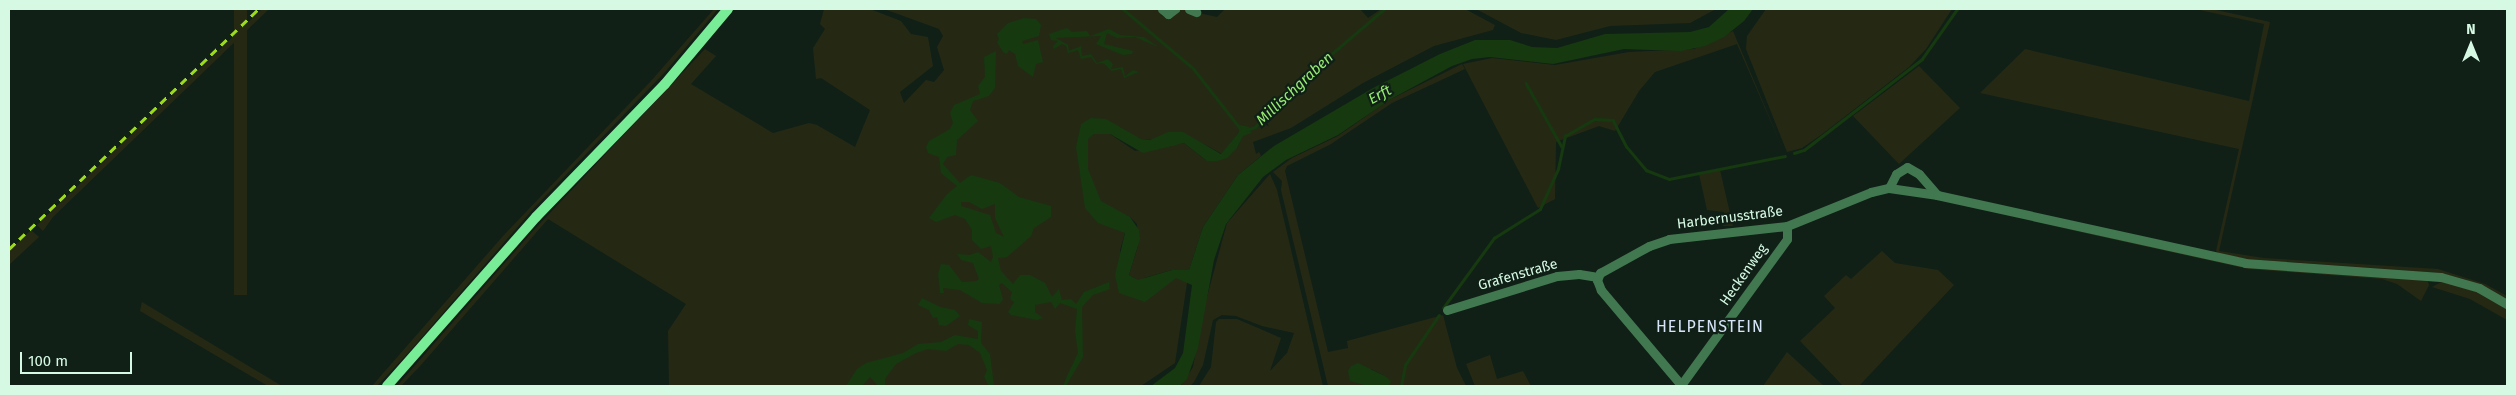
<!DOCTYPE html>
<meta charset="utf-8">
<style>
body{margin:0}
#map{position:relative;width:2516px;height:395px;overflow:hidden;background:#102017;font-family:"Fira Sans",sans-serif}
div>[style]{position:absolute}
.green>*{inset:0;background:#252914;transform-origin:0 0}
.water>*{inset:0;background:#163910}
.stream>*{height:2.5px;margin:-1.25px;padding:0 1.25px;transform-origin:1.25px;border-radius:1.25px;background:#163910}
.street>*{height:9px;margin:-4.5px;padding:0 4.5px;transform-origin:4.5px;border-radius:4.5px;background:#427850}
.secondary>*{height:10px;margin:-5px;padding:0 5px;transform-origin:5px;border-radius:5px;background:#79ec97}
.rail>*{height:2.5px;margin-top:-1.25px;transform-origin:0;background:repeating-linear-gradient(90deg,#9ddb1f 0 8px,transparent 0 14px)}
span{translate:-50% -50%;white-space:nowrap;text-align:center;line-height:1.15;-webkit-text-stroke:4.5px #102017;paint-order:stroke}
.street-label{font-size:14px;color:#d5f9e2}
.water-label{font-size:15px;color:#96eb71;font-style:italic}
.quarter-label{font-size:16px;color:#d7e5f9;letter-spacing:1px}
.frame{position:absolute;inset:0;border:10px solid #d5f9e2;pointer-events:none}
.north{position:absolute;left:2446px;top:20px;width:50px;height:50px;-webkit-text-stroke:4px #102017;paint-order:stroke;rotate:0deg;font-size:14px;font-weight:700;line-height:20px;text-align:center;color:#d5f9e2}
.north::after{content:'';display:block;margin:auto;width:18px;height:22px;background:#d5f9e2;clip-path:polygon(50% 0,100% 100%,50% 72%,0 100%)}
.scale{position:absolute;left:20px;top:352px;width:112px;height:22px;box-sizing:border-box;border:2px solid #d5f9e2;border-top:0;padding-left:6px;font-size:15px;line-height:18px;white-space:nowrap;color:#d5f9e2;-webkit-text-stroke:4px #102017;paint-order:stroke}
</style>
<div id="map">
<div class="green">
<div style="left:234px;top:9px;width:13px;height:286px"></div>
<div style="clip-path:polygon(262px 9px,269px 9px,53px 217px,43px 231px,37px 225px)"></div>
<div style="clip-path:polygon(714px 9px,718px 9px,666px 71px,534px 208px,408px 353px,377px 386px,372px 386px,503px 236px,651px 81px)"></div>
<div style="clip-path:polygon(evenodd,824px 9px,870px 9px,901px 21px,911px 34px,928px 37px,933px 66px,900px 92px,904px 103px,926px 80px,934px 82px,944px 70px,937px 47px,943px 36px,939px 29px,884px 9px,1158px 9px,1162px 16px,1170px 18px,1180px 9px,1217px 17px,1225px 9px,1360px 9px,1368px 18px,1381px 9px,1465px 9px,1495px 25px,1493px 30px,1434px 46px,1363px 83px,1291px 128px,1253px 142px,1256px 154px,1259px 152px,1261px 156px,1238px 175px,1203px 227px,1189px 270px,1172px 270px,1144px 278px,1188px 276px,1175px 363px,1141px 386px,669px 386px,668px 331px,686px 304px,548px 219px,421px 365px,401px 386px,397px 386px,532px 232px,705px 49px,716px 56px,691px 84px,773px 133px,809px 123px,817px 125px,855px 147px,870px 110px,821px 78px,816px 79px,813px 48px,825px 29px,820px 24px,824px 9px,1102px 127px,1128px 133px,1141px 139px,1204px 144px,1222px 154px,1239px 132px,1243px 135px,1237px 148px,1207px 161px,1184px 143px,1135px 151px,1110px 134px,1094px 134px,1087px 139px,1087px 160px,1082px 137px,1102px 127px,824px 9px,1111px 209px,1130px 217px,1137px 224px,1138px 246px,1129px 275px,1136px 279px,1127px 280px,1120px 250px,1125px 233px,1111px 209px)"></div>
<div style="clip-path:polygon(1476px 9px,1716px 9px,1690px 23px,1610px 26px,1556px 40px,1521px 33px)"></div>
<div style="clip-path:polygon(1766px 9px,1952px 9px,1926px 49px,1909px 67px,1821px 135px,1802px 148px,1787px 152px,1746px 49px,1747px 36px)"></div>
<div style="clip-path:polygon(2195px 9px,2212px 9px,2270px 22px,2219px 251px,2264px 258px,2438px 269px,2485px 284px,2507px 296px,2507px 299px,2464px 279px,2440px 273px,2247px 259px,2220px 254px,2216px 251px,2239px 149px,1980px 93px,2025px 49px,2249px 101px,2264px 24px)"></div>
<div style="clip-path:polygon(1733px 31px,1784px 152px,1737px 44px,1655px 72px,1639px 91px,1615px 131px,1599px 126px,1556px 142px,1555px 199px,1538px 208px,1463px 64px,1492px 58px,1555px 65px,1629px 52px,1694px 49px)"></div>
<div style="clip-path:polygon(1462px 64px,1465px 69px,1392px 103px,1331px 144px,1287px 166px,1285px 171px,1328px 352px,1348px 348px,1347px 341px,1443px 315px,1457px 368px,1466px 386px,1389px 386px,1385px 376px,1371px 369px,1368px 386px,1328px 386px,1281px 190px,1282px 181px,1273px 172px,1292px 158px,1338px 136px,1389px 100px)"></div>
<div style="clip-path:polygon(1919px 66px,1960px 108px,1899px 164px,1853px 116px)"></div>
<div style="clip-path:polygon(1720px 170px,1733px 226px,1723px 226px,1724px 212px,1707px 210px,1699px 174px)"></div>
<div style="clip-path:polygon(1270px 174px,1277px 190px,1323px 386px,1199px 386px,1211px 367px,1216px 322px,1219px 319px,1237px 319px,1281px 338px,1270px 371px,1287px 353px,1294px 333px,1262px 326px,1236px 316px,1222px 315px,1213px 320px,1203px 365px,1194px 382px,1190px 386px,1181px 386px,1193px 367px,1204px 308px,1227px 223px)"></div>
<div style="clip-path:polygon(2025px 220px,2243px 266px,2427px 279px,2429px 285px,2421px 301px,2397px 284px,2382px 279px,2248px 269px)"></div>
<div style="clip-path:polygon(31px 230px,39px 237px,9px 265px,9px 251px)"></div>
<div style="clip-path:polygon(1882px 251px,1895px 263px,1938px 270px,1954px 285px,1859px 386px,1843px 386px,1800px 341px,1835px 308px,1824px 296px,1846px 275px,1851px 279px)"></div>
<div style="clip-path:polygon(2443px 281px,2474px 290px,2499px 303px,2507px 309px,2507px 320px,2470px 299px,2432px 287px)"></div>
<div style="clip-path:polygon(142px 302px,282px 386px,268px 386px,140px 311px)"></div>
<div style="clip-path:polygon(1787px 352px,1824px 386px,1763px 386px)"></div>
<div style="clip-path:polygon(1490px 355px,1497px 379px,1523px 371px,1531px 386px,1475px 386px,1466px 364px)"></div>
</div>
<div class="water">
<div style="clip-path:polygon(1729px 9px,1753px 9px,1744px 21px,1724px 37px,1705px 46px,1681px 51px,1624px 49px,1553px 64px,1490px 57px,1472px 59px,1452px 66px,1391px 99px,1338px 135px,1286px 160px,1263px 177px,1226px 224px,1214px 260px,1198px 348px,1187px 379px,1180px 386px,1151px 386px,1175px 368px,1183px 353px,1192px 285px,1176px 278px,1145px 302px,1119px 293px,1115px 275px,1125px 233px,1098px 223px,1085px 208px,1076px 147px,1081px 124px,1091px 118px,1106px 119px,1141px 139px,1150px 140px,1168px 132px,1183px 132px,1221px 154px,1239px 132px,1240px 125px,1249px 127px,1251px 133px,1243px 136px,1237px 148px,1227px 158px,1217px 161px,1207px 161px,1184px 143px,1143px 153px,1110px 134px,1094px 134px,1088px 139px,1088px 169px,1101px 201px,1130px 217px,1139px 230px,1140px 239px,1129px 275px,1138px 280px,1172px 270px,1189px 270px,1203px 227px,1238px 175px,1274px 146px,1373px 88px,1440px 54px,1475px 40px,1510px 40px,1532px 47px,1557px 48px,1605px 34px,1690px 32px,1709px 27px)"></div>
<div style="clip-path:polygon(1024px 18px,1036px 19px,1041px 25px,1039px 36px,1022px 41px,1023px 44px,1038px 40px,1043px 62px,1036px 64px,1033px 77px,1018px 66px,1015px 54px,1009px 50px,1007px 54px,1003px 52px,997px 42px,999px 39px,997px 34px,1008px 23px)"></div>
<div style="clip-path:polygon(1067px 28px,1072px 32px,1087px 31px,1090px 36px,1109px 29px,1120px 35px,1144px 37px,1158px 47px,1135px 37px,1117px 38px,1107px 33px,1104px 44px,1133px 51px,1132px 54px,1123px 55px,1096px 44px,1101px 36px,1056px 38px,1068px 45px,1069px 51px,1081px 46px,1082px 56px,1091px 54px,1097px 63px,1108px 59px,1113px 64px,1111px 69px,1123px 67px,1125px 76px,1133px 70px,1139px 72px,1124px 78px,1121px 69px,1112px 71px,1103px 63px,1096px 64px,1091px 57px,1081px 59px,1078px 50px,1068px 53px,1066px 46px,1062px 44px,1054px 49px,1053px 46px,1058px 41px,1051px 40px,1049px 34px)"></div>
<div style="clip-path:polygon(evenodd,996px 51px,995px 88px,989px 96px,973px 101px,970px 110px,978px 121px,957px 140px,956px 155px,947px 157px,943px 164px,960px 183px,971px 175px,1000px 183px,1019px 197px,1051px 206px,1051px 217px,1034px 228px,1031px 236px,1007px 257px,998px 258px,1001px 271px,1013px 284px,1020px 275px,1030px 275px,1045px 283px,1052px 297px,1059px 289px,1062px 300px,1071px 299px,1076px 304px,1084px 292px,1109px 282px,1110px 289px,1093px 295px,1082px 307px,1083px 357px,1066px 386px,1063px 386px,1067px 376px,1078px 353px,1075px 331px,1077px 309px,1060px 303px,1055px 309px,1051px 302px,1035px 305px,1035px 312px,1043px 318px,1037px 320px,1011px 315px,1008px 312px,1014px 302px,1010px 299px,1012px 292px,1002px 283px,999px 285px,1003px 300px,999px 304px,982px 303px,960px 290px,943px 288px,944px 293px,940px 293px,938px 274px,941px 264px,949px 265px,962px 282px,976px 281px,979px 279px,973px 263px,961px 260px,957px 254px,970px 255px,978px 252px,991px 262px,993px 257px,991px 246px,981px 249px,972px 240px,972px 230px,965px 219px,955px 215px,936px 222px,929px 218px,947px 194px,957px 186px,941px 173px,939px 157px,928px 153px,926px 147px,929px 141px,950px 129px,953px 123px,950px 113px,954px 105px,980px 94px,978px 86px,985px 77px,984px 57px,996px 51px,961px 202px,969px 202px,982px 209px,995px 204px,995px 218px,1004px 237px,996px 233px,990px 215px,961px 206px,961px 202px)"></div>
<div style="clip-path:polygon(922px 298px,940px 307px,955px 310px,960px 316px,946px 326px,939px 325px,937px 317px,933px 318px,929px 310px,918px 305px)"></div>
<div style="clip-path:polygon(969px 319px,982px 322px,981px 343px,990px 354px,994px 386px,989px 386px,984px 377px,987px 370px,980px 353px,969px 345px,958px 344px,946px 351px,928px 349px,916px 353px,896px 364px,885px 379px,885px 386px,878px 386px,870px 377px,862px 386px,846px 386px,857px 369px,866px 363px,903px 353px,918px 344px,941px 342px,955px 335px,978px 339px,978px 331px,968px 325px)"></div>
<div style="clip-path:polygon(1358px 363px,1385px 376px,1391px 381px,1389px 386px,1368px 386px,1350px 381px,1348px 371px,1351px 366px)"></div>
</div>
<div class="stream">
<div style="left:1123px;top:9px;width:92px;rotate:40.1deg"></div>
<div style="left:1193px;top:68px;width:76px;rotate:51.9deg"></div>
<div style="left:1526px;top:83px;width:73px;rotate:60.6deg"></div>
<div style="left:1247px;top:130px;width:9px;rotate:-21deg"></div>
<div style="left:1255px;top:127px;width:66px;rotate:-45.6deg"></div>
<div style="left:1301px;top:80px;width:109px;rotate:-40.5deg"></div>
<div style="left:1794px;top:153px;width:10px;rotate:-17deg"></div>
<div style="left:1804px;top:150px;width:149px;rotate:-37.6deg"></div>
<div style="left:1922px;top:59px;width:61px;rotate:-55deg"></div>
<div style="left:1443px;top:308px;width:87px;rotate:-53.9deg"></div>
<div style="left:1494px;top:238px;width:54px;rotate:-32.2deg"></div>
<div style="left:1540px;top:209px;width:44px;rotate:-65.8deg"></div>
<div style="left:1558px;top:169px;width:34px;rotate:-78deg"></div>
<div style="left:1565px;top:136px;width:34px;rotate:-30deg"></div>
<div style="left:1595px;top:119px;width:18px;rotate:3deg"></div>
<div style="left:1613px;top:120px;width:30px;rotate:63deg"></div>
<div style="left:1627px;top:147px;width:30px;rotate:50deg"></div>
<div style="left:1646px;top:170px;width:25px;rotate:21deg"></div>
<div style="left:1669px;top:179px;width:118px;rotate:-11.2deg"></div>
<div style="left:1401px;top:386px;width:21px;rotate:-79deg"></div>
<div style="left:1405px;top:365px;width:60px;rotate:-55.8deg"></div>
</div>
<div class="street">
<div style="left:1162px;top:9px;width:8px;rotate:40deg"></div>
<div style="left:1168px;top:14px;width:9px;rotate:-36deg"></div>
<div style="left:1189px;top:9px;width:8px;rotate:23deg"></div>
<div style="left:1889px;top:188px;width:16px;rotate:-63deg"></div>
<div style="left:1896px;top:174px;width:13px;rotate:-32deg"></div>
<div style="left:1907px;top:167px;width:14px;rotate:30deg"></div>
<div style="left:1919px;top:174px;width:28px;rotate:49deg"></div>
<div style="left:1447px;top:310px;width:115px;rotate:-17.2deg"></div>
<div style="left:1557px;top:276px;width:22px;rotate:-5deg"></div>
<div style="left:1579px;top:274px;width:19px;rotate:9deg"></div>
<div style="left:1681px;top:385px;width:180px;rotate:-54deg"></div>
<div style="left:1787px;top:239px;width:13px;rotate:-90deg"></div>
<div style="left:1682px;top:386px;width:126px;rotate:-130.2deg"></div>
<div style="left:1601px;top:290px;width:11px;rotate:-112deg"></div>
<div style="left:1597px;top:280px;width:8px;rotate:-67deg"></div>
<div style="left:1600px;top:273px;width:56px;rotate:-28.9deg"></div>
<div style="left:1649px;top:246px;width:21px;rotate:-19deg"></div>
<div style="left:1669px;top:239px;width:119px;rotate:-6.3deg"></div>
<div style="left:1787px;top:226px;width:91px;rotate:-22deg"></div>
<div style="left:1871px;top:192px;width:18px;rotate:-13deg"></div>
<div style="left:1889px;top:188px;width:49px;rotate:8.3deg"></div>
<div style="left:1937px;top:195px;width:315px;rotate:12.4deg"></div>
<div style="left:2245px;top:263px;width:196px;rotate:4.1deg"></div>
<div style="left:2441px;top:277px;width:40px;rotate:16deg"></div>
<div style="left:2479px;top:288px;width:32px;rotate:30deg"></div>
</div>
<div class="secondary">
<div style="left:387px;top:386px;width:225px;rotate:-48.6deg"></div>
<div style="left:536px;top:217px;width:185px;rotate:-45.9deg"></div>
<div style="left:665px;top:84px;width:98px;rotate:-50deg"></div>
</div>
<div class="rail">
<div style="left:9px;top:249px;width:346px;rotate:-43.9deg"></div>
</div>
<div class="street-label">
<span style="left:1730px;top:218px;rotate:-7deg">Harbernusstraße</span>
<span style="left:1518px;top:275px;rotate:-16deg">Grafenstraße</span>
<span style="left:1744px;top:275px;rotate:-55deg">Heckenweg</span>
</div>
<div class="water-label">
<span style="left:1295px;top:89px;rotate:-43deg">Millischgraben</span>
<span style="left:1380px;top:95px;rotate:-29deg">Erft</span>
</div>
<div class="quarter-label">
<span style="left:1710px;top:327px">HELPENSTEIN</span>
</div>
<div class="frame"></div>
<div class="north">N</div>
<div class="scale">100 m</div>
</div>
